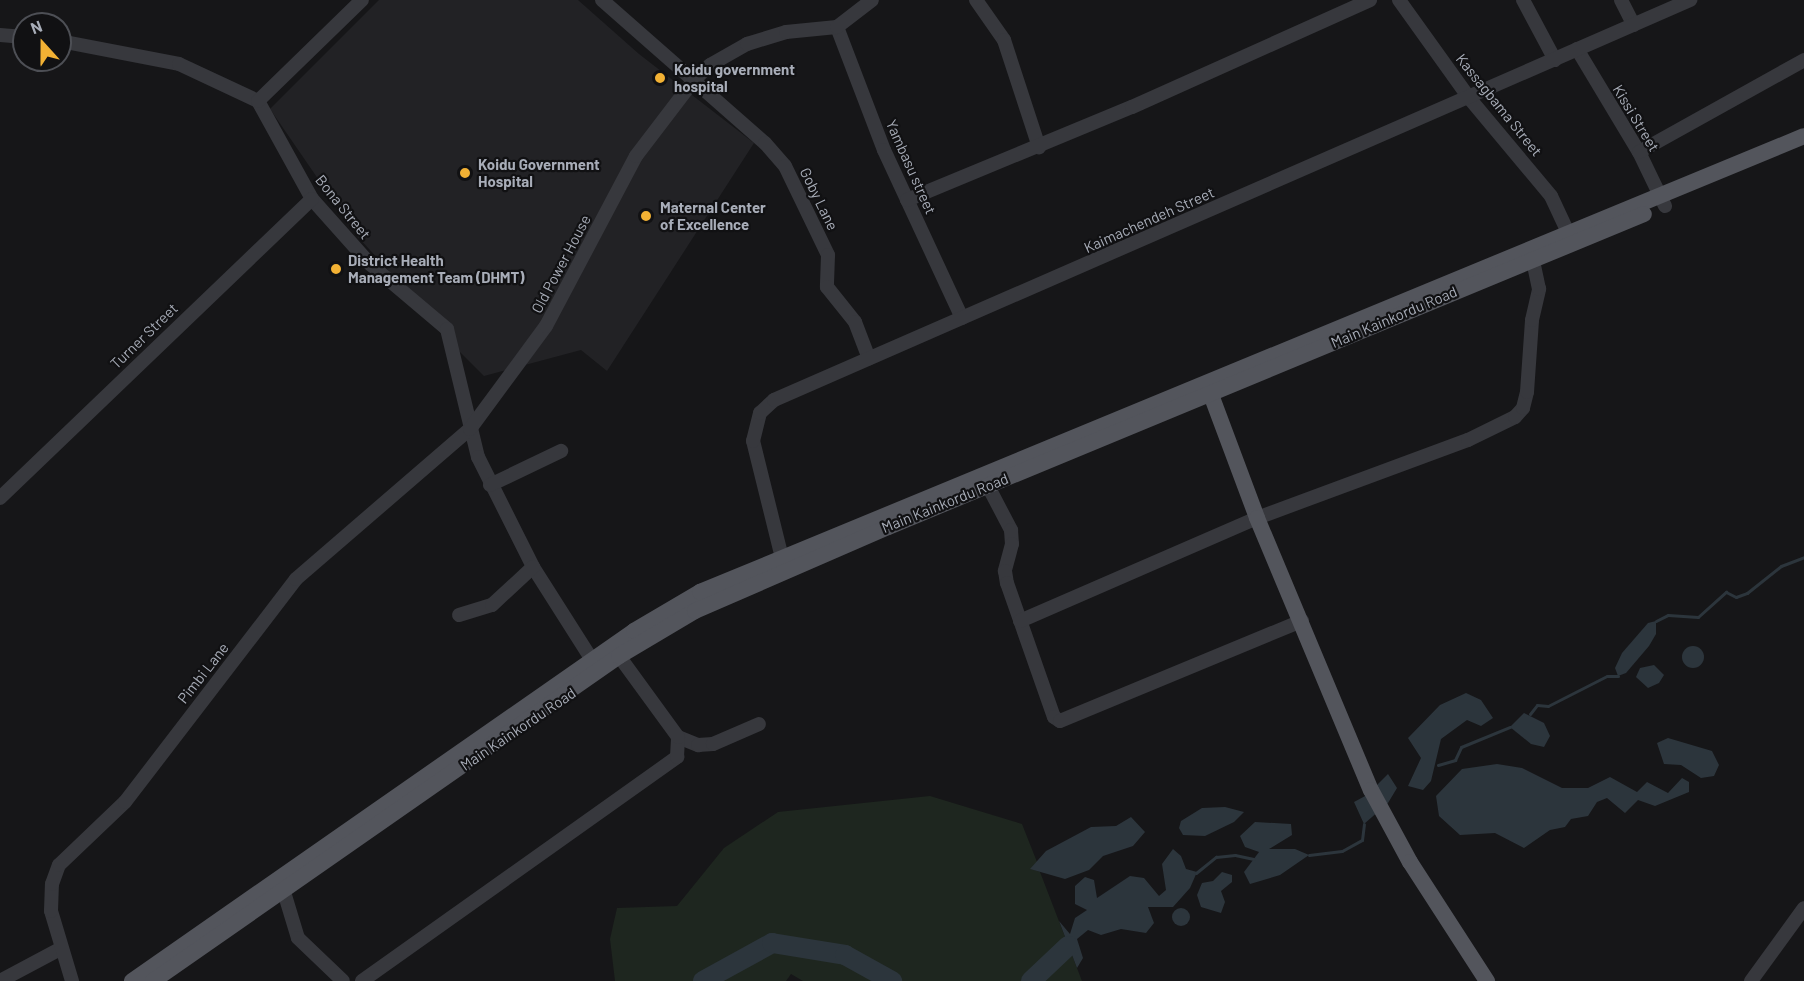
<!DOCTYPE html>
<style>
body{margin:0}
#map{position:relative;width:1804px;height:981px;overflow:hidden;background:#161618;font-family:Barlow,sans-serif}
div>[style]{position:absolute}
.built>*{inset:0;background:#222225}
.green>*{inset:0;background:#1e261f}
.water>*{inset:0;background:#2c353c}
.round{border-radius:50%}
.stream>*{height:3px;margin:-1.5px;padding:0 1.5px;transform-origin:1.5px;border-radius:1.5px;background:#2c353c}
.river>*{height:20px;margin:-10px;padding:0 10px;transform-origin:10px;border-radius:10px;background:#2c353c}
.minor>*{height:14px;margin:-7px;padding:0 7px;transform-origin:7px;border-radius:7px;background:#37383d}
.major>*{height:16px;margin:-8px;padding:0 8px;transform-origin:8px;border-radius:8px;background:#53555c}
.dots>*{width:16px;height:16px;translate:-50% -50%;box-sizing:border-box;border:3px solid #111113;border-radius:50%}
span{translate:-50% -50%;white-space:nowrap;text-align:center;line-height:1.15;-webkit-text-stroke:4.5px #111113;paint-order:stroke}
.poi-label{font-size:15px;color:#a8adb8;font-weight:700}
.left{translate:0 -50%;text-align:left}
.street-label{font-size:15px;color:#a8adb8}
.north{position:absolute;left:12px;top:12px;width:60px;height:60px;box-sizing:border-box;background:#111113;border:2px solid #4d4f55;border-radius:50%;rotate:339deg;font-size:16px;font-weight:700;line-height:24px;text-align:center;color:#a8adb8}
.north::after{content:'';display:block;margin:auto;width:21px;height:27px;background:#f2b134;clip-path:polygon(50% 0,100% 100%,50% 72%,0 100%)}
</style>
<div id="map">
<div class="built">
<div style="clip-path:polygon(379px 0,578px 0,639px 54px,754px 143px,607px 371px,581px 350px,484px 376px,416px 308px,392px 274px,358px 237px,270px 109px)"></div>
</div>
<div class="green">
<div style="clip-path:polygon(930px 796px,1022px 824px,1037px 862px,1031px 869px,1040px 872px,1082px 981px,803px 981px,791px 974px,786px 981px,615px 981px,610px 939px,617px 908px,677px 906px,724px 848px,778px 812px)"></div>
</div>
<div class="water">
<div style="clip-path:polygon(1656px 621px,1656px 634px,1649px 646px,1626px 673px,1618px 676px,1615px 668px,1622px 653px,1648px 623px)"></div>
<div class="round" style="left:1682px;top:646px;width:22px;height:22px"></div>
<div style="clip-path:polygon(1654px 665px,1664px 675px,1659px 683px,1648px 688px,1636px 677px,1640px 668px)"></div>
<div style="clip-path:polygon(1466px 693px,1481px 700px,1493px 718px,1481px 726px,1467px 720px,1441px 739px,1431px 781px,1423px 790px,1408px 786px,1421px 758px,1408px 738px,1440px 705px)"></div>
<div style="clip-path:polygon(1524px 713px,1544px 723px,1550px 736px,1544px 747px,1531px 744px,1510px 727px)"></div>
<div style="clip-path:polygon(1668px 738px,1712px 751px,1719px 765px,1714px 776px,1701px 778px,1681px 765px,1664px 764px,1657px 743px)"></div>
<div style="clip-path:polygon(1497px 764px,1522px 768px,1562px 788px,1588px 788px,1610px 777px,1637px 792px,1647px 782px,1668px 793px,1682px 778px,1689px 782px,1689px 792px,1655px 806px,1638px 800px,1625px 813px,1607px 798px,1597px 802px,1588px 816px,1571px 819px,1565px 827px,1550px 830px,1524px 848px,1495px 833px,1460px 835px,1439px 816px,1436px 796px,1462px 769px)"></div>
<div style="clip-path:polygon(1388px 774px,1397px 788px,1388px 803px,1364px 824px,1354px 802px,1367px 795px)"></div>
<div style="clip-path:polygon(1225px 807px,1244px 812px,1234px 822px,1205px 836px,1183px 835px,1179px 828px,1181px 821px,1202px 808px)"></div>
<div style="clip-path:polygon(1131px 817px,1145px 832px,1133px 846px,1103px 856px,1089px 870px,1065px 879px,1030px 869px,1046px 851px,1091px 827px,1116px 826px)"></div>
<div style="clip-path:polygon(1255px 822px,1291px 824px,1292px 835px,1269px 849px,1295px 849px,1309px 855px,1280px 875px,1250px 884px,1244px 872px,1259px 852px,1245px 847px,1240px 836px)"></div>
<div style="clip-path:polygon(1173px 849px,1181px 856px,1186px 869px,1197px 872px,1190px 888px,1173px 907px,1148px 907px,1154px 923px,1146px 933px,1121px 929px,1101px 935px,1088px 930px,1077px 939px,1083px 958px,1077px 968px,1059px 921px,1070px 934px,1075px 918px,1087px 910px,1075px 904px,1075px 886px,1085px 877px,1094px 880px,1097px 898px,1130px 876px,1144px 878px,1159px 896px,1166px 890px,1162px 864px)"></div>
<div style="clip-path:polygon(1222px 872px,1232px 875px,1232px 882px,1221px 891px,1225px 902px,1221px 913px,1201px 907px,1197px 895px,1202px 883px,1213px 881px)"></div>
<div class="round" style="left:1172px;top:908px;width:18px;height:18px"></div>
</div>
<div class="stream">
<div style="left:1656px;top:621px;width:13px;rotate:-27deg"></div>
<div style="left:1668px;top:615px;width:30px;rotate:4deg"></div>
<div style="left:1698px;top:617px;width:38px;rotate:-42deg"></div>
<div style="left:1726px;top:592px;width:11px;rotate:27deg"></div>
<div style="left:1736px;top:597px;width:12px;rotate:-20deg"></div>
<div style="left:1747px;top:593px;width:43px;rotate:-38.5deg"></div>
<div style="left:1781px;top:566px;width:25px;rotate:-21deg"></div>
<div style="left:1530px;top:714px;width:11px;rotate:-52deg"></div>
<div style="left:1537px;top:705px;width:11px;rotate:5deg"></div>
<div style="left:1548px;top:706px;width:66px;rotate:-27deg"></div>
<div style="left:1607px;top:676px;width:11px"></div>
<div style="left:1438px;top:765px;width:18px;rotate:-16deg"></div>
<div style="left:1455px;top:760px;width:14px;rotate:-65deg"></div>
<div style="left:1461px;top:747px;width:53px;rotate:-22.2deg"></div>
<div style="left:1309px;top:855px;width:33px;rotate:-7deg"></div>
<div style="left:1342px;top:851px;width:23px;rotate:-29deg"></div>
<div style="left:1362px;top:840px;width:16px;rotate:-83deg"></div>
<div style="left:1196px;top:873px;width:26px;rotate:-39deg"></div>
<div style="left:1216px;top:857px;width:19px;rotate:-6deg"></div>
<div style="left:1235px;top:855px;width:19px;rotate:12deg"></div>
</div>
<div class="river">
<div style="left:703px;top:981px;width:79px;rotate:-28.8deg"></div>
<div style="left:772px;top:943px;width:74px;rotate:9.3deg"></div>
<div style="left:845px;top:955px;width:54px;rotate:29deg"></div>
<div style="left:1031px;top:981px;width:51px;rotate:-43.4deg"></div>
</div>
<div class="minor">
<div style="left:602px;top:0;width:217px;rotate:41.3deg"></div>
<div style="left:765px;top:143px;width:30px;rotate:49deg"></div>
<div style="left:785px;top:166px;width:99px;rotate:64.2deg"></div>
<div style="left:828px;top:255px;width:32px;rotate:92deg"></div>
<div style="left:827px;top:287px;width:45px;rotate:51.3deg"></div>
<div style="left:855px;top:322px;width:39px;rotate:69deg"></div>
<div style="left:976px;top:0;width:49px;rotate:55deg"></div>
<div style="left:1004px;top:40px;width:113px;rotate:71.9deg"></div>
<div style="left:1399px;top:0;width:122px;rotate:54.4deg"></div>
<div style="left:1470px;top:99px;width:126px;rotate:50.1deg"></div>
<div style="left:1551px;top:196px;width:50px;rotate:65deg"></div>
<div style="left:1523px;top:0;width:68px;rotate:61.9deg"></div>
<div style="left:1621px;top:0;width:28px;rotate:63deg"></div>
<div style="left:837px;top:27px;width:132px;rotate:69.1deg"></div>
<div style="left:884px;top:150px;width:185px;rotate:65.1deg"></div>
<div style="left:0;top:35px;width:24px;rotate:5deg"></div>
<div style="left:60px;top:41px;width:121px;rotate:10.9deg"></div>
<div style="left:179px;top:64px;width:87px;rotate:25.1deg"></div>
<div style="left:258px;top:101px;width:112px;rotate:61.1deg"></div>
<div style="left:312px;top:199px;width:87px;rotate:48.3deg"></div>
<div style="left:370px;top:264px;width:101px;rotate:40.2deg"></div>
<div style="left:447px;top:329px;width:132px;rotate:76.4deg"></div>
<div style="left:478px;top:457px;width:123px;rotate:63.4deg"></div>
<div style="left:533px;top:567px;width:120px;rotate:57.6deg"></div>
<div style="left:1577px;top:49px;width:120px;rotate:59deg"></div>
<div style="left:1639px;top:152px;width:60px;rotate:64.3deg"></div>
<div style="left:258px;top:101px;width:145px;rotate:-44.2deg"></div>
<div style="left:1639px;top:152px;width:189px;rotate:-29.1deg"></div>
<div style="left:907px;top:200px;width:243px;rotate:-22.5deg"></div>
<div style="left:1132px;top:107px;width:261px;rotate:-24.2deg"></div>
<div style="left:490px;top:485px;width:79px;rotate:-25.6deg"></div>
<div style="left:988px;top:486px;width:50px;rotate:62.4deg"></div>
<div style="left:1011px;top:530px;width:14px;rotate:86deg"></div>
<div style="left:1012px;top:544px;width:28px;rotate:105deg"></div>
<div style="left:1005px;top:571px;width:12px;rotate:81deg"></div>
<div style="left:1007px;top:583px;width:142px;rotate:70.7deg"></div>
<div style="left:1054px;top:717px;width:7px;rotate:34deg"></div>
<div style="left:1060px;top:721px;width:262px;rotate:-22.5deg"></div>
<div style="left:0;top:498px;width:432px;rotate:-43.8deg"></div>
<div style="left:784px;top:566px;width:129px;rotate:-103.9deg"></div>
<div style="left:753px;top:441px;width:29px;rotate:-76deg"></div>
<div style="left:760px;top:413px;width:19px;rotate:-43deg"></div>
<div style="left:774px;top:400px;width:1000px;rotate:-23.59deg"></div>
<div style="left:459px;top:615px;width:34px;rotate:-17deg"></div>
<div style="left:492px;top:605px;width:56px;rotate:-42.8deg"></div>
<div style="left:1020px;top:621px;width:258px;rotate:-23.5deg"></div>
<div style="left:1257px;top:518px;width:225px;rotate:-20.3deg"></div>
<div style="left:1468px;top:440px;width:52px;rotate:-26.1deg"></div>
<div style="left:1515px;top:417px;width:12px;rotate:-48deg"></div>
<div style="left:1523px;top:408px;width:16px;rotate:-76deg"></div>
<div style="left:1527px;top:392px;width:72px;rotate:-86deg"></div>
<div style="left:1532px;top:320px;width:32px;rotate:-77deg"></div>
<div style="left:1539px;top:289px;width:30px;rotate:-102deg"></div>
<div style="left:678px;top:737px;width:22px;rotate:22deg"></div>
<div style="left:698px;top:745px;width:15px;rotate:-4deg"></div>
<div style="left:713px;top:744px;width:50px;rotate:-23.5deg"></div>
<div style="left:284px;top:892px;width:48px;rotate:73.1deg"></div>
<div style="left:298px;top:938px;width:62px;rotate:43.7deg"></div>
<div style="left:0;top:981px;width:68px;rotate:-28.1deg"></div>
<div style="left:72px;top:981px;width:73px;rotate:-106.7deg"></div>
<div style="left:51px;top:911px;width:27px;rotate:-88deg"></div>
<div style="left:52px;top:884px;width:20px;rotate:-70deg"></div>
<div style="left:59px;top:865px;width:91px;rotate:-43.7deg"></div>
<div style="left:125px;top:802px;width:281px;rotate:-52.5deg"></div>
<div style="left:296px;top:579px;width:230px;rotate:-40.8deg"></div>
<div style="left:470px;top:429px;width:128px;rotate:-53.6deg"></div>
<div style="left:546px;top:326px;width:192px;rotate:-62.1deg"></div>
<div style="left:636px;top:156px;width:96px;rotate:-52.7deg"></div>
<div style="left:694px;top:80px;width:22px;rotate:-43deg"></div>
<div style="left:710px;top:65px;width:43px;rotate:-29.6deg"></div>
<div style="left:747px;top:44px;width:41px;rotate:-17.1deg"></div>
<div style="left:786px;top:32px;width:51px;rotate:-5.6deg"></div>
<div style="left:837px;top:27px;width:44px;rotate:-37.6deg"></div>
<div style="left:362px;top:981px;width:387px;rotate:-35.4deg"></div>
<div style="left:677px;top:757px;width:20px;rotate:-87deg"></div>
<div style="left:678px;top:737px;width:100px;rotate:-126.1deg"></div>
<div style="left:1751px;top:981px;width:90px;rotate:-54deg"></div>
</div>
<div class="major">
<div style="left:1207px;top:384px;width:143px;rotate:69.5deg"></div>
<div style="left:1257px;top:518px;width:295px;rotate:67.3deg"></div>
<div style="left:1371px;top:790px;width:82px;rotate:61.6deg"></div>
<div style="left:1410px;top:862px;width:142px;rotate:57.1deg"></div>
<div style="left:132px;top:981px;width:612px;rotate:-34.88deg"></div>
<div style="left:634px;top:631px;width:77px;rotate:-30.6deg"></div>
<div style="left:700px;top:592px;width:1194px;rotate:-22.44deg"></div>
<div style="left:153px;top:981px;width:568px;rotate:-34.89deg"></div>
<div style="left:619px;top:656px;width:88px;rotate:-30.6deg"></div>
<div style="left:695px;top:611px;width:210px;rotate:-23.5deg"></div>
<div style="left:888px;top:527px;width:818px;rotate:-22.49deg"></div>
</div>
<div class="dots">
<div style="left:660px;top:78px;background:#f2b134"></div>
<div style="left:465px;top:173px;background:#f2b134"></div>
<div style="left:646px;top:216px;background:#f2b134"></div>
<div style="left:336px;top:269px;background:#f2b134"></div>
</div>
<div class="poi-label">
<span class="left" style="left:674px;top:78px">Koidu government<br>hospital</span>
<span class="left" style="left:478px;top:173px">Koidu Government<br>Hospital</span>
<span class="left" style="left:660px;top:216px">Maternal Center<br>of Excellence</span>
<span class="left" style="left:348px;top:269px">District Health<br>Management Team (DHMT)</span>
</div>
<div class="street-label">
<span style="left:1499px;top:105px;rotate:51deg">Kassagbama Street</span>
<span style="left:1636px;top:118px;rotate:59deg">Kissi Street</span>
<span style="left:911px;top:167px;rotate:66deg">Yambasu street</span>
<span style="left:819px;top:199px;rotate:64deg">Goby Lane</span>
<span style="left:343px;top:207px;rotate:51deg">Bona Street</span>
<span style="left:1149px;top:220px;rotate:-24deg">Kaimachendeh Street</span>
<span style="left:561px;top:264px;rotate:-62deg">Old Power House</span>
<span style="left:1394px;top:317px;rotate:-23deg">Main Kainkordu Road</span>
<span style="left:144px;top:336px;rotate:-44deg">Turner Street</span>
<span style="left:945px;top:503px;rotate:-22deg">Main Kainkordu Road</span>
<span style="left:203px;top:673px;rotate:-52deg">Pimbi Lane</span>
<span style="left:518px;top:729px;rotate:-34deg">Main Kainkordu Road</span>
</div>
<div class="north">N</div>
</div>
